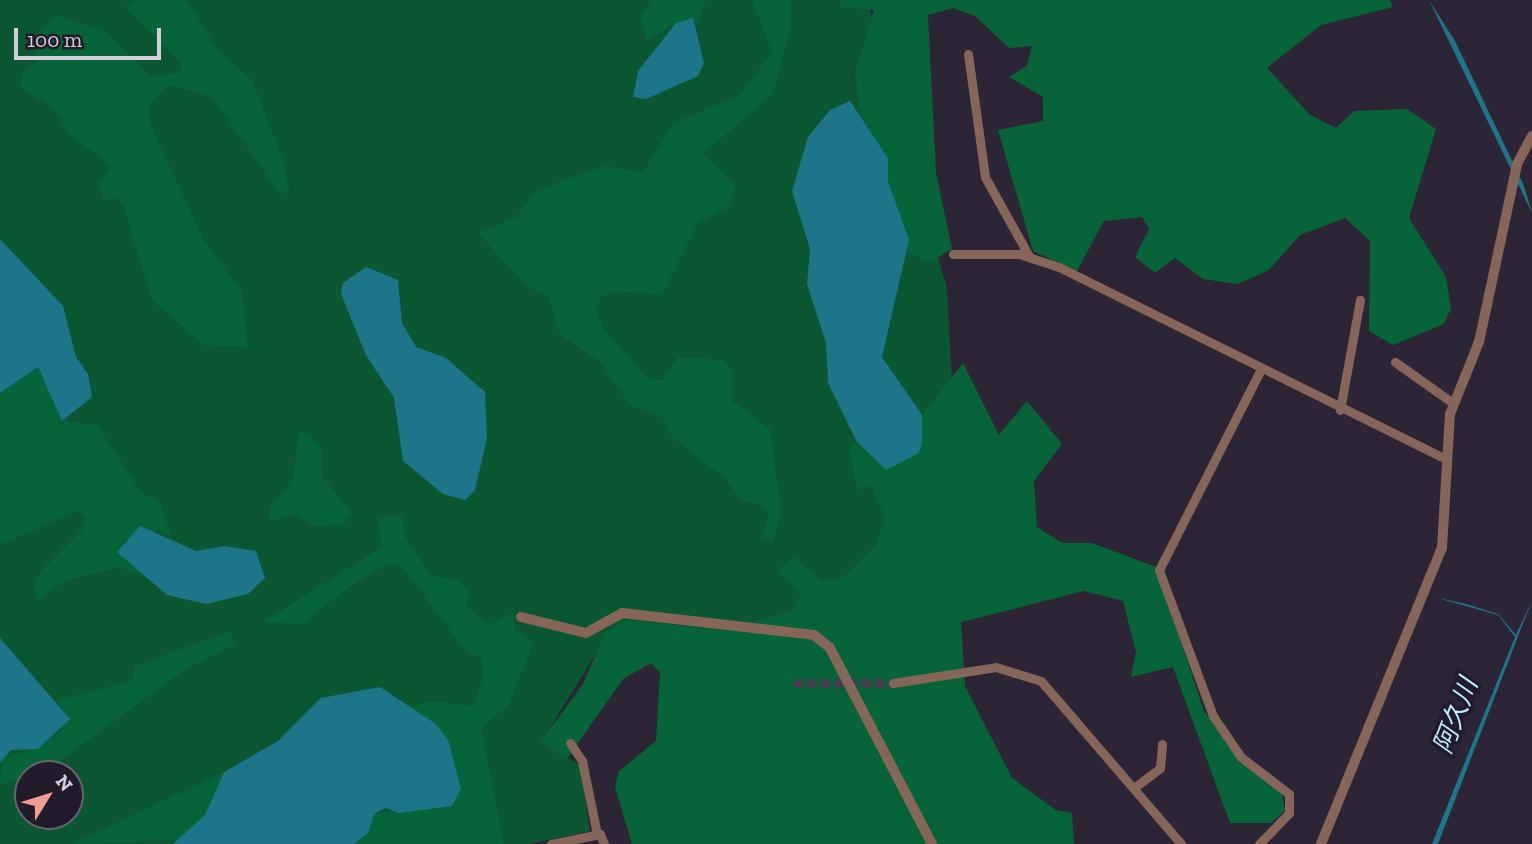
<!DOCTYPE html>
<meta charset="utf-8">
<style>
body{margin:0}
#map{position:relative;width:1532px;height:844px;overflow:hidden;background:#2b2535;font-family:"Zilla Slab","Noto Sans JP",serif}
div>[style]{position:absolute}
.green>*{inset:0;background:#0b5732}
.forest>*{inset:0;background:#076439}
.water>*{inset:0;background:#1d7589}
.minor-tunnel>*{height:9px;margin-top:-4.5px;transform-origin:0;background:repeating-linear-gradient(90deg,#443e4e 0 9px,transparent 0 13.5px)}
.minor>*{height:9px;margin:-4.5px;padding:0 4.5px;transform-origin:4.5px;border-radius:4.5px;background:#866658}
.tertiary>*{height:10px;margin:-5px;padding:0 5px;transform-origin:5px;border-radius:5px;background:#866658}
span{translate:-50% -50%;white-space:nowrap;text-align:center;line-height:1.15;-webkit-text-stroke:7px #211b2b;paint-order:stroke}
.water-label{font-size:26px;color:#bceefc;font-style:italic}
.north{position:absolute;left:14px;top:760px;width:70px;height:70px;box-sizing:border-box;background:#211b2b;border:2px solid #686371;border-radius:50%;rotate:52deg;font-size:19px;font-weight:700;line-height:28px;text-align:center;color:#d3cfda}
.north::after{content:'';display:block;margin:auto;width:24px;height:32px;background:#f59c90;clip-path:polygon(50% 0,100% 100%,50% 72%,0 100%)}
.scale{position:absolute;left:14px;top:28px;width:147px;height:32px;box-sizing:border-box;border:4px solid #d3cfda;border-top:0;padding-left:9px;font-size:21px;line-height:24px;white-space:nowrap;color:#d3cfda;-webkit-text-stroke:5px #211b2b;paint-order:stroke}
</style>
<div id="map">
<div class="green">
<div style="clip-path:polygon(evenodd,0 0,867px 0,947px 289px,955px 439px,842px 611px,595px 655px,542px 741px,580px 765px,590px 831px,529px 844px,0 844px,0 0,28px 774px,70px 774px,70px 816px,28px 816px,28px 774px)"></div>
</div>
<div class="forest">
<div style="clip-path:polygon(136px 0,187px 0,217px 49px,252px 80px,283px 161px,289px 189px,280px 195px,213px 97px,169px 85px,149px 104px,151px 126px,203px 239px,242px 292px,248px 347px,204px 345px,152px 300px,124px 207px,117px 198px,104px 200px,98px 184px,112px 166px,68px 133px,53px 107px,20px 88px,24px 71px,37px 64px,33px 40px,57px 15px,106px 32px,151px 77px,180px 72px,182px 64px,125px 7px)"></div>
<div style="clip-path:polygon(651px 0,706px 0,698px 23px,687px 18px,647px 40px,640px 17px)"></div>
<div style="clip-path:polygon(752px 0,791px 0,791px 27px,773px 93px,703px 154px,736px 185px,728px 207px,697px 224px,662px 295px,616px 291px,602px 296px,596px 310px,604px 330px,648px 379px,663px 380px,678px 357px,724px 360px,732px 371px,732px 401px,770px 429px,781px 512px,773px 541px,763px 537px,769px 515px,762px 505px,740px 500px,726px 479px,672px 437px,662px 417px,631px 406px,601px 363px,560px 334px,548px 296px,528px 287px,478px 233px,516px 217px,534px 193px,559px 182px,606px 166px,643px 173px,672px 124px,740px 95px,772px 52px)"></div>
<div style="clip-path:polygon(840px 0,1390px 0,1393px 7px,1321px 25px,1267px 68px,1310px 115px,1336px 128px,1354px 111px,1407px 109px,1436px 129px,1409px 218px,1446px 277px,1451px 308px,1444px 324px,1393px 345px,1369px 331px,1370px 241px,1345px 218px,1300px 235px,1269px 270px,1238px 284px,1203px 279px,1175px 258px,1155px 273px,1135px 257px,1149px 229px,1142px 217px,1104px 221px,1077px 271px,1033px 251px,998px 130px,1043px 121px,1043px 97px,1009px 77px,1027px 66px,1032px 46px,1009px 48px,975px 16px,953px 8px,928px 15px,936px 173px,952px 249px,930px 262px,906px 252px,909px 240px,888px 181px,888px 158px,860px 116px,855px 72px,874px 10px,840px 7px)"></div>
<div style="clip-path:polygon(963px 363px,999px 435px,1027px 401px,1062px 444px,1034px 481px,1037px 527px,1062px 543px,1092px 543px,1156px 567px,1204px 711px,1241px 763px,1281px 788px,1285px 810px,1271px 823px,1230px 823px,1173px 667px,1131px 677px,1136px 652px,1123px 601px,1084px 591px,961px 622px,965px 686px,1012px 778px,1056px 810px,1072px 813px,1074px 844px,632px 844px,615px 787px,619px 771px,656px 741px,660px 673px,651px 663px,623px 679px,566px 760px,541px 741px,583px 684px,605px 633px,627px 620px,729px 631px,794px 609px,801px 592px,776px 571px,794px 557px,821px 581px,842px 578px,875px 546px,885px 518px,871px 486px,857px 490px,849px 448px,857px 442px,865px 453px,922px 442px,922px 415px)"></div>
<div style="clip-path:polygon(38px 367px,63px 421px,97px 425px,141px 492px,160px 503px,171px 535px,158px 530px,122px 541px,117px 552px,146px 577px,119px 567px,67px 580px,38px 599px,34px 585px,40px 572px,82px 530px,87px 518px,79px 510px,0 545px,0 393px)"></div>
<div style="clip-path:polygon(299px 432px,310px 434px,322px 450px,322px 476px,352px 514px,343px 525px,314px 526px,293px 514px,269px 522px,270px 508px,293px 478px)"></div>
<div style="clip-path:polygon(392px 515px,402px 516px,405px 538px,431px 575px,460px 581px,468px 591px,466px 606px,488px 625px,513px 613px,515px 630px,533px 644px,509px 704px,481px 729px,504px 844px,354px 844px,368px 833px,375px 813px,437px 808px,436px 724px,409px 707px,431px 701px,474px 706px,482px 680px,482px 659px,464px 649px,401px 565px,388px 564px,350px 586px,302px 624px,263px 622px,382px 547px,378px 518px)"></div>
<div style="clip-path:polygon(230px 631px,234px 645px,184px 670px,42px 774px,0 784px,3px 757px,38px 749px,63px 729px,58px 700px,132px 681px,135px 666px)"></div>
<div style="clip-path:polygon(224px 772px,205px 815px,183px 840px,72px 844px)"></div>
</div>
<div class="water">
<div style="clip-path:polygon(1429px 0,1455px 41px,1524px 186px,1532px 213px)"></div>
<div style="clip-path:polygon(693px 18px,704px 63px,698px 76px,646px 99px,633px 97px,638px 71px,676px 23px)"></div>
<div style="clip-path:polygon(850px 101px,888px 158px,888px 181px,909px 240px,882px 357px,922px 415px,922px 442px,919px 453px,886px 470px,857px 442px,828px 383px,826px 343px,807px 284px,810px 249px,792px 191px,808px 137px,830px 110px)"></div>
<div style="clip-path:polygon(0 239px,63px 306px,76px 357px,88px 374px,92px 397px,62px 421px,38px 367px,0 393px)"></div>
<div style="clip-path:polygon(366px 267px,398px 280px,402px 323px,416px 347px,446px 358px,485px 392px,487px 438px,475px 490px,465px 500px,443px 494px,403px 461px,394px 398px,366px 355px,341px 294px,343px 283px)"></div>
<div style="clip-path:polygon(140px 526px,196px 551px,225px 546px,256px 551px,265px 578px,248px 594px,206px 604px,167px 595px,117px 552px)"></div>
<div style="clip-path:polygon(1434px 597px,1466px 604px,1498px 614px,1516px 635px,1532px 600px,1438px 844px,1432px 844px,1515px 637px,1498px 615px)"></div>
<div style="clip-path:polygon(0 638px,70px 719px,38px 749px,11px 750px,0 763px)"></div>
<div style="clip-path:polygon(380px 687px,436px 724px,449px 742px,461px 789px,452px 806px,399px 813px,386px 808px,375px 813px,368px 833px,354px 844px,173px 844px,205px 815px,224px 772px,278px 741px,321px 698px)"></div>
</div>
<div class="minor-tunnel">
<div style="left:794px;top:683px;width:99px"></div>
</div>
<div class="minor">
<div style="left:968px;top:54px;width:124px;rotate:82.1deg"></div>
<div style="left:985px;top:177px;width:90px;rotate:60.9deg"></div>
<div style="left:953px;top:254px;width:66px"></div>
<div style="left:1019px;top:254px;width:42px;rotate:18deg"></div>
<div style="left:1059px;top:267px;width:432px;rotate:26.4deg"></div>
<div style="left:1395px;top:362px;width:71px;rotate:35.3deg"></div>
<div style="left:1340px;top:410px;width:112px;rotate:-79.7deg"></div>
<div style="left:893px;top:683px;width:104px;rotate:-8.8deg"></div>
<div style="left:996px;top:667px;width:47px;rotate:17.3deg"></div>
<div style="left:1041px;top:681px;width:215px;rotate:49.3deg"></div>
<div style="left:570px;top:743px;width:22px;rotate:56deg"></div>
<div style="left:582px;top:761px;width:75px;rotate:78.4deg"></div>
<div style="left:1135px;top:787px;width:31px;rotate:-37deg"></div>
<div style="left:1160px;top:768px;width:24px;rotate:-85deg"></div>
<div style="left:551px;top:844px;width:50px;rotate:-11.5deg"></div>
<div style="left:600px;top:834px;width:11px;rotate:68deg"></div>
<div style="left:1259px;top:844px;width:43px;rotate:-45.9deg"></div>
<div style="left:1289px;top:813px;width:19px;rotate:-90deg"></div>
<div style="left:1289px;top:794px;width:61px;rotate:-142.4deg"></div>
<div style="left:1241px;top:757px;width:50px;rotate:-124.3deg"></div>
<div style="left:1213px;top:716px;width:156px;rotate:-110.3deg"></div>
<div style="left:1159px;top:570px;width:223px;rotate:-63.1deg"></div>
</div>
<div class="tertiary">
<div style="left:521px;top:617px;width:67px;rotate:13.8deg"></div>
<div style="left:586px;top:633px;width:41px;rotate:-29.1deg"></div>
<div style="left:622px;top:613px;width:193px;rotate:6.5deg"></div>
<div style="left:814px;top:635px;width:21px;rotate:39deg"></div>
<div style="left:830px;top:648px;width:221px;rotate:62.5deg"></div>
<div style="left:1321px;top:844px;width:320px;rotate:-67.8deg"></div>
<div style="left:1442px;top:548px;width:134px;rotate:-86.6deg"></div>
<div style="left:1450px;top:414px;width:78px;rotate:-68.1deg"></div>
<div style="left:1479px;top:342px;width:182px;rotate:-77.9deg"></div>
<div style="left:1517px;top:164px;width:32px;rotate:-62deg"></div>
</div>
<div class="water-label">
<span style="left:1456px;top:716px;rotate:-69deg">阿久川</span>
</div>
<div class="north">N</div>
<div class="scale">100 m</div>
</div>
